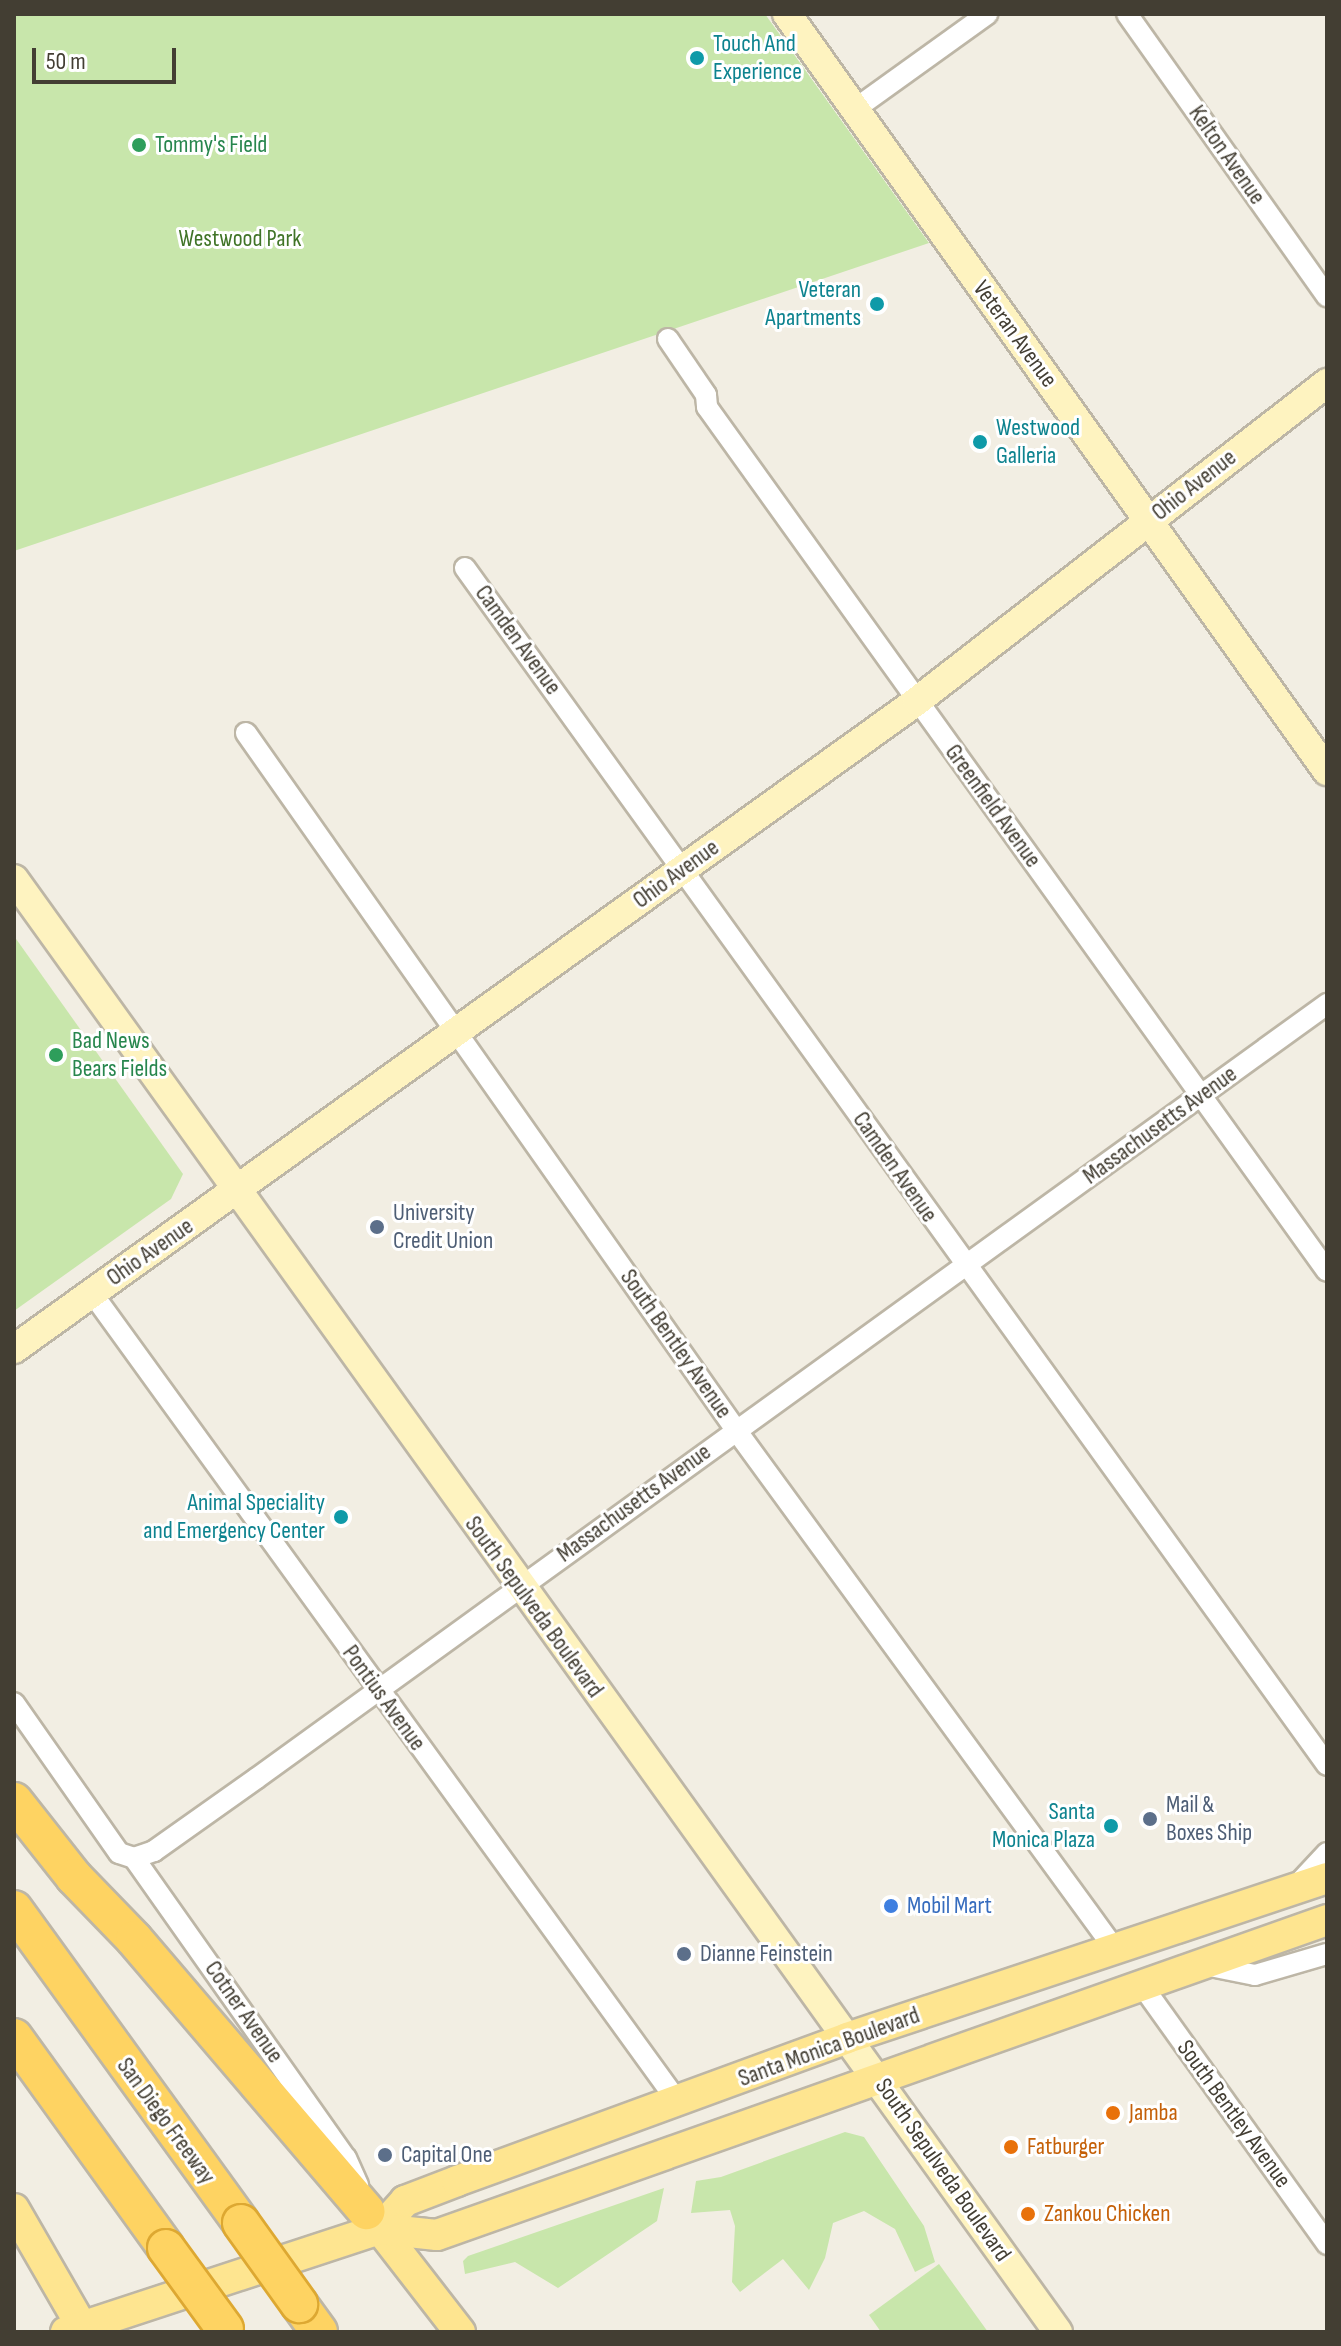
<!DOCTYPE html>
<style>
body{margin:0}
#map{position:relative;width:1341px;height:2346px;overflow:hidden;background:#f2eee3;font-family:"Sofia Sans Condensed",sans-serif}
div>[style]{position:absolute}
.green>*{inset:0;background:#c8e6ab}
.roads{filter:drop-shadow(2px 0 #bdb6a6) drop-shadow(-2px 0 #bdb6a6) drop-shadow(0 2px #bdb6a6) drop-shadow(0 -2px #bdb6a6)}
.street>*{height:20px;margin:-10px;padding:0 10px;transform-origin:10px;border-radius:10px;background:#fff}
.secondary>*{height:28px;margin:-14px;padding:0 14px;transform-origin:14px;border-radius:14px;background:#fef3c0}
.primary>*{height:30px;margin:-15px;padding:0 15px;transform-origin:15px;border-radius:15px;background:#fee590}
.highway>*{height:36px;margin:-18px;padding:0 18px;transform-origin:18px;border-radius:18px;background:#fed362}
.bridges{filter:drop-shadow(2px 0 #dda832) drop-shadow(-2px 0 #dda832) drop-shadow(0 2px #dda832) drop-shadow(0 -2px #dda832)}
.highway-bridge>*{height:36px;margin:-18px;padding:0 18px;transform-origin:18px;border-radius:18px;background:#fed362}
.dots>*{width:22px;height:22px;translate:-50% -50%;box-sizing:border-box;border:4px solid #fff;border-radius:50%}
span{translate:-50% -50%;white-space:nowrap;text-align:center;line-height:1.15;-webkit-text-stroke:6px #fff;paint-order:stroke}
.culture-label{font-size:24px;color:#0d838f}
.left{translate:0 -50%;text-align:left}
.right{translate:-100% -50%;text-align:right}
.leisure-label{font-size:24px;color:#27864d}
.street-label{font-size:24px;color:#433e33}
.park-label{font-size:24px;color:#407427}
.service-label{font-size:24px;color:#4e5e75}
.shop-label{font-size:24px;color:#366cbe}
.food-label{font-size:24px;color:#c56008}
.frame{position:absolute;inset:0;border:16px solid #433e33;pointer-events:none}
.scale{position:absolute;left:32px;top:48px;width:144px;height:36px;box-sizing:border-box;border:4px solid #433e33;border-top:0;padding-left:10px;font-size:24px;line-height:28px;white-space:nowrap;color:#433e33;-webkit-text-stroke:6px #fff;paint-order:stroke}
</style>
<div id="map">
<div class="green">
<div style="clip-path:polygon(14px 14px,765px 14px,929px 243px,14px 551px)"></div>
<div style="clip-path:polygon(14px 936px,183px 1174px,171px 1199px,14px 1311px)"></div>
<div style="clip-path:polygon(845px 2132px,864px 2137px,924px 2226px,935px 2262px,915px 2272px,895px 2229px,864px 2211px,833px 2223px,825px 2258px,809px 2290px,783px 2259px,740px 2292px,732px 2282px,735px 2226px,730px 2210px,691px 2213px,696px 2181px,721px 2177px)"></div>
<div style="clip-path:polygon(664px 2188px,657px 2221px,558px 2288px,515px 2262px,465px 2274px,463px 2261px,468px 2256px)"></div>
<div style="clip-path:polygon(939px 2264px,988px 2332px,881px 2332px,869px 2315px)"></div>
</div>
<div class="roads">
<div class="street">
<div style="left:1127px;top:14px;width:346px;rotate:54.7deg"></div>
<div style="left:855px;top:109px;width:163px;rotate:-35.7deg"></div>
<div style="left:668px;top:339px;width:68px;rotate:55.8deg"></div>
<div style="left:706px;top:395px;width:12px;rotate:85deg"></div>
<div style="left:707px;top:407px;width:1063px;rotate:54.34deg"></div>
<div style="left:465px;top:568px;width:1475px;rotate:54.24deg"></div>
<div style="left:246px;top:733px;width:852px;rotate:54.89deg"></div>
<div style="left:736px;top:1430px;width:641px;rotate:53.88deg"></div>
<div style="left:92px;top:1293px;width:999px;rotate:54.08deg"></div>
<div style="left:14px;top:1703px;width:183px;rotate:55deg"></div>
<div style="left:119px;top:1853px;width:16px;rotate:18deg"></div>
<div style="left:134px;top:1858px;width:367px;rotate:54.8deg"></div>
<div style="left:346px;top:2158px;width:30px;rotate:66deg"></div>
<div style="left:134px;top:1858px;width:21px;rotate:-19deg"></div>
<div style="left:154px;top:1851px;width:126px;rotate:-35.3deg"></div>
<div style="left:257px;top:1778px;width:1321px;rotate:-35.88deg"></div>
<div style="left:1297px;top:1885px;width:44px;rotate:-46.8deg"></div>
<div style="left:1200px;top:1964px;width:56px;rotate:11.3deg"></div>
<div style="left:1255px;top:1975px;width:75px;rotate:-16.3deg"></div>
<div style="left:1141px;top:1984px;width:320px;rotate:54.4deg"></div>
</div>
<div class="secondary">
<div style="left:787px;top:14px;width:930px;rotate:54.5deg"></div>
<div style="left:14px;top:879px;width:1789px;rotate:54.3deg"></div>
<div style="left:14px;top:1349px;width:1111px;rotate:-35.66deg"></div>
<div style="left:917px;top:701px;width:519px;rotate:-37.8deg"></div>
</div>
<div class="primary">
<div style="left:14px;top:2209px;width:142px;rotate:60deg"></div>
<div style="left:373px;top:2220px;width:142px;rotate:52.2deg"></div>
<div style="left:380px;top:2229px;width:38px;rotate:-48deg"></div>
<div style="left:405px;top:2201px;width:56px;rotate:-21deg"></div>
<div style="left:457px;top:2181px;width:415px;rotate:-20.1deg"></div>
<div style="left:847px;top:2038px;width:506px;rotate:-18.43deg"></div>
<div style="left:66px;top:2332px;width:330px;rotate:-18.2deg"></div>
<div style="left:380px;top:2229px;width:57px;rotate:6deg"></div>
<div style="left:437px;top:2235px;width:944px;rotate:-19.49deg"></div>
</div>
<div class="highway">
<div style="left:14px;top:1801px;width:97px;rotate:51.7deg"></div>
<div style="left:74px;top:1877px;width:86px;rotate:45.9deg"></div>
<div style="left:134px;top:1939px;width:358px;rotate:49.5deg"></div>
<div style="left:14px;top:1909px;width:387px;rotate:54.1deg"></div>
<div style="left:14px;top:2037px;width:260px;rotate:54.2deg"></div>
<div style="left:299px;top:2304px;width:34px;rotate:54deg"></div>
</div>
</div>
<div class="bridges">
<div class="highway-bridge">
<div style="left:241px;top:2223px;width:100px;rotate:54.4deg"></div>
<div style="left:166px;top:2248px;width:100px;rotate:53.9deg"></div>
</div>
</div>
<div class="dots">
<div style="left:697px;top:58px;background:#0f9aa8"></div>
<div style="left:139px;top:145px;background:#2e9e5b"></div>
<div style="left:877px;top:304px;background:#0f9aa8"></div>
<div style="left:980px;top:442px;background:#0f9aa8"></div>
<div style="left:56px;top:1055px;background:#2e9e5b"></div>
<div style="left:377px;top:1227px;background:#5c6f8a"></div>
<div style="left:341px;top:1517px;background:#0f9aa8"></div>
<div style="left:1150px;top:1819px;background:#5c6f8a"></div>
<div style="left:1111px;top:1826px;background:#0f9aa8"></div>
<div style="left:891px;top:1906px;background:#3f7fe0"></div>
<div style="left:684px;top:1954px;background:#5c6f8a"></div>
<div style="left:1113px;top:2113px;background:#e8710a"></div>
<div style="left:1011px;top:2147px;background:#e8710a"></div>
<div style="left:385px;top:2155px;background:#5c6f8a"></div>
<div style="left:1028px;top:2214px;background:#e8710a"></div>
</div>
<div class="culture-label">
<span class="left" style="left:713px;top:58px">Touch And<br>Experience</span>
<span class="right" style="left:861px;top:304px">Veteran<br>Apartments</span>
<span class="left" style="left:996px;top:442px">Westwood<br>Galleria</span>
<span class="right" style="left:325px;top:1517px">Animal Speciality<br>and Emergency Center</span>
<span class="right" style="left:1095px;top:1826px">Santa<br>Monica Plaza</span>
</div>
<div class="leisure-label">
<span class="left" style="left:155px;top:145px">Tommy's Field</span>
<span class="left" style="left:72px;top:1055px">Bad News<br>Bears Fields</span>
</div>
<div class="street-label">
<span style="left:1227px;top:155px;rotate:55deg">Kelton Avenue</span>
<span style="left:1015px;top:334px;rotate:54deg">Veteran Avenue</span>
<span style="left:1194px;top:485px;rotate:-38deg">Ohio Avenue</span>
<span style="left:518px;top:640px;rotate:54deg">Camden Avenue</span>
<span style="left:993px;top:806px;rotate:54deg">Greenfield Avenue</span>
<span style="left:676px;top:874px;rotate:-36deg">Ohio Avenue</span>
<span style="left:1160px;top:1125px;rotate:-36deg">Massachusetts Avenue</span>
<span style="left:895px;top:1167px;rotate:55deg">Camden Avenue</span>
<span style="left:150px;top:1252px;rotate:-35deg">Ohio Avenue</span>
<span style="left:676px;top:1344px;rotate:55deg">South Bentley Avenue</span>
<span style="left:634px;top:1503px;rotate:-36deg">Massachusetts Avenue</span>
<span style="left:534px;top:1607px;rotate:54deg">South Sepulveda Boulevard</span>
<span style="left:384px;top:1698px;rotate:54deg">Pontius Avenue</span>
<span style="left:244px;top:2012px;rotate:55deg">Cotner Avenue</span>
<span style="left:829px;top:2047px;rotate:-20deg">Santa Monica Boulevard</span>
<span style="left:1234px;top:2114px;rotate:54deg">South Bentley Avenue</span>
<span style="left:166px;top:2121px;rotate:54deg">San Diego Freeway</span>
<span style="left:943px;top:2170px;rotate:55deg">South Sepulveda Boulevard</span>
</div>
<div class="park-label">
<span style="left:240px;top:239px">Westwood Park</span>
</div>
<div class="service-label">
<span class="left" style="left:393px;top:1227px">University<br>Credit Union</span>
<span class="left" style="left:1166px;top:1819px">Mail &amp;<br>Boxes Ship</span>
<span class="left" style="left:700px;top:1954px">Dianne Feinstein</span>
<span class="left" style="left:401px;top:2155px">Capital One</span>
</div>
<div class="shop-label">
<span class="left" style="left:907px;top:1906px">Mobil Mart</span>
</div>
<div class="food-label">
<span class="left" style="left:1129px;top:2113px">Jamba</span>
<span class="left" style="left:1027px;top:2147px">Fatburger</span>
<span class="left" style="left:1044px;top:2214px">Zankou Chicken</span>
</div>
<div class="frame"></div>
<div class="scale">50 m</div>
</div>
